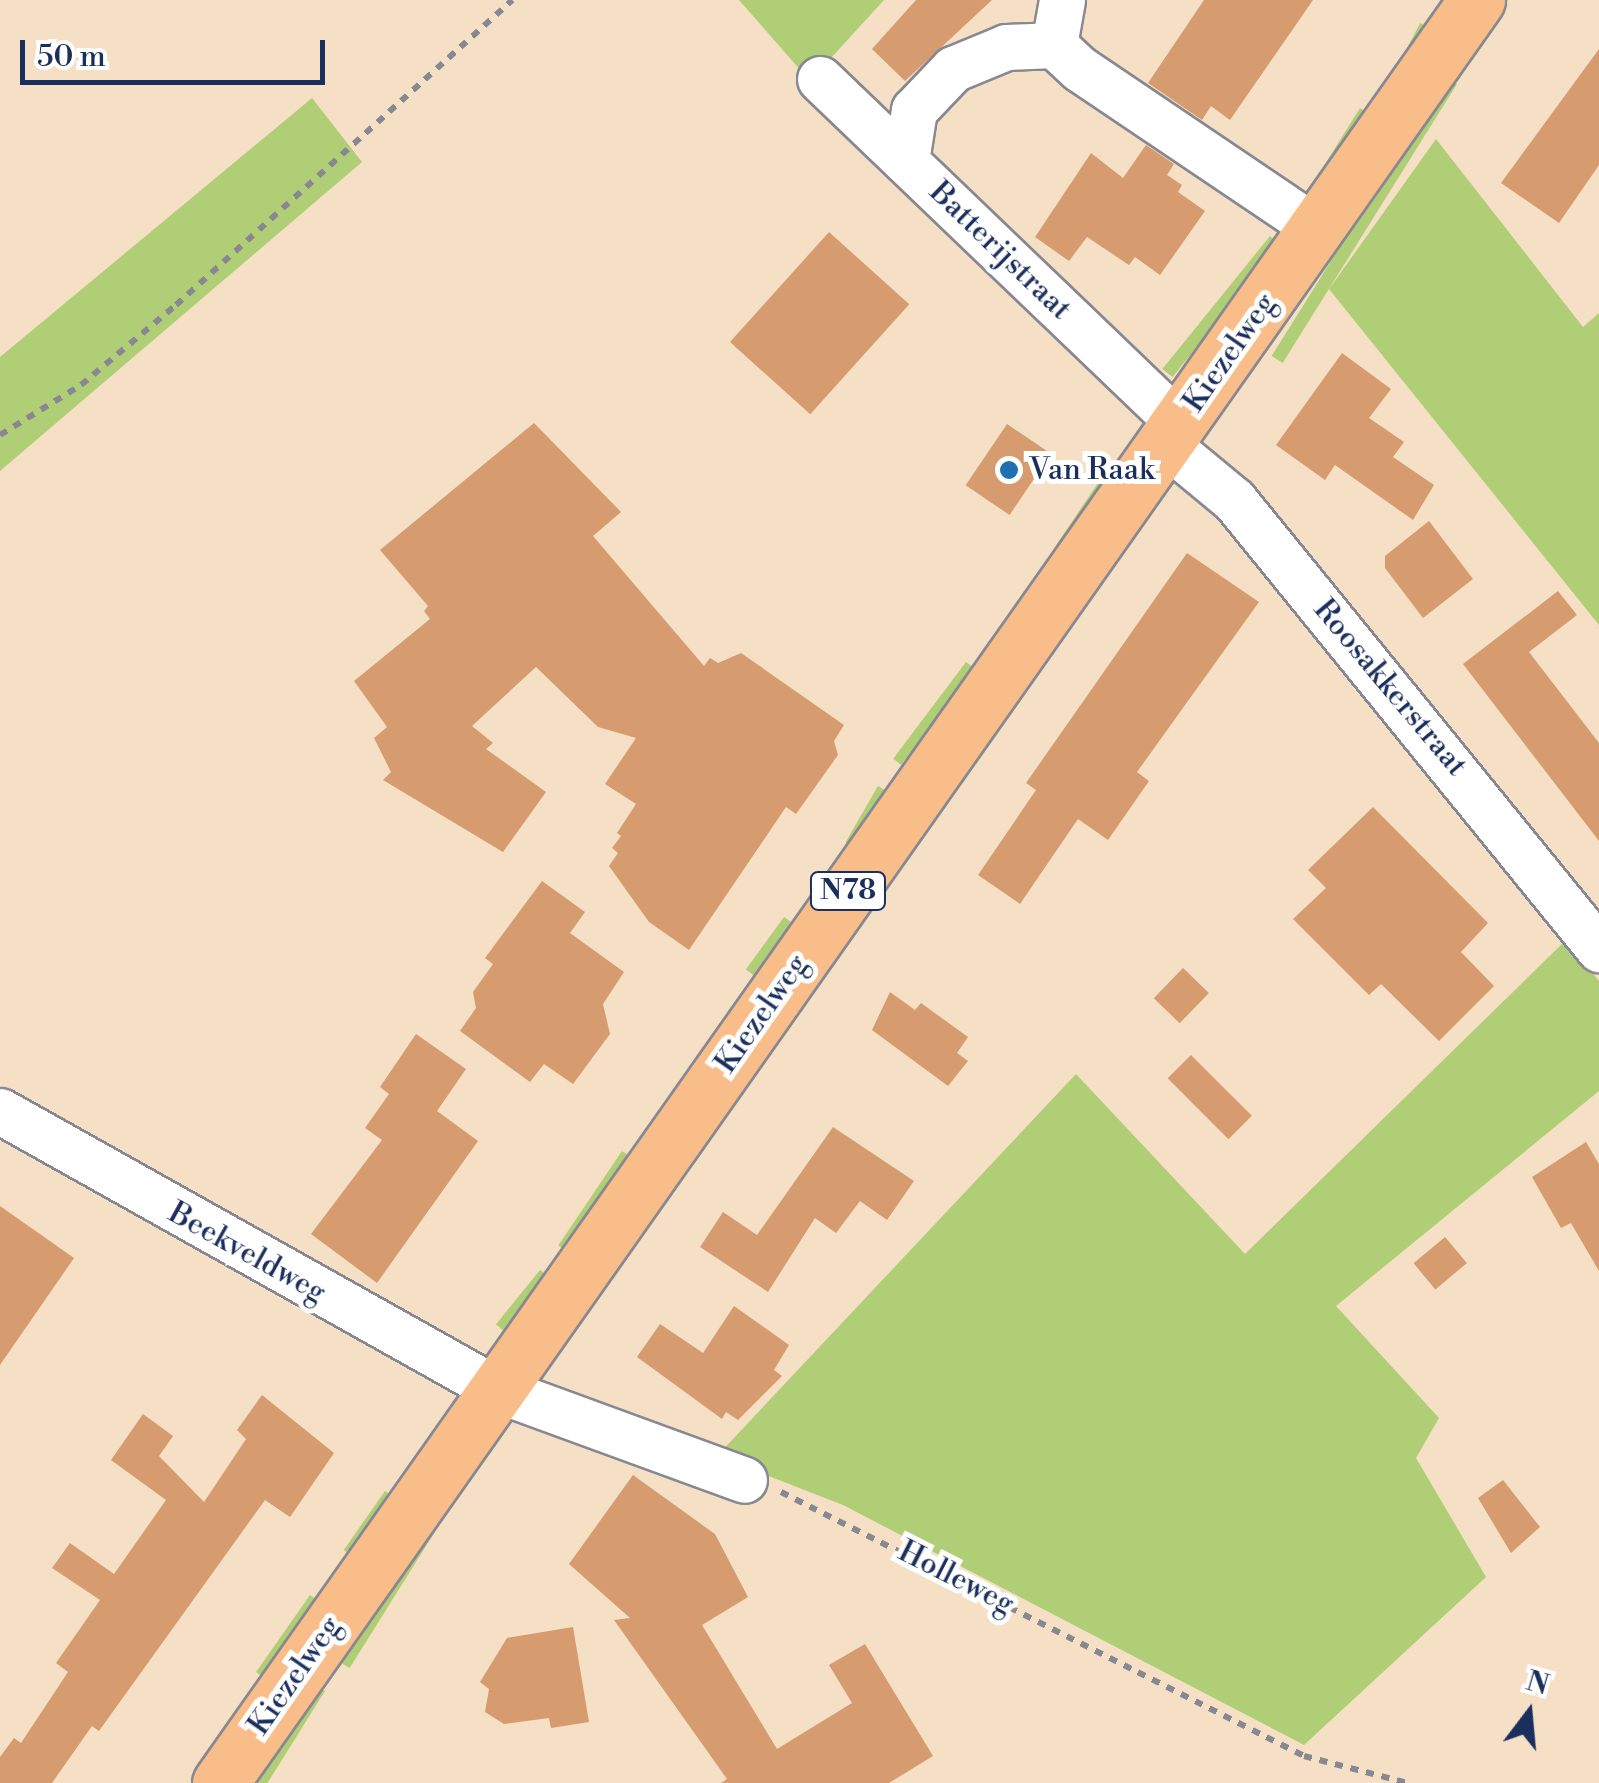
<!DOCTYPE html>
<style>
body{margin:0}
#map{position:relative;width:1599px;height:1783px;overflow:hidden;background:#f5e0c5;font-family:"Libre Bodoni",serif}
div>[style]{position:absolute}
.green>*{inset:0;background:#b0ce75;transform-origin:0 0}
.building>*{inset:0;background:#d69b6e;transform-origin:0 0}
.path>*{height:6px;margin-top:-3px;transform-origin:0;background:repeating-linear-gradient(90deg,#888892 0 8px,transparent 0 16px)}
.roads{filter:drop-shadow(2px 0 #888892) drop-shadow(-2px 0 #888892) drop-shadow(0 2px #888892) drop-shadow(0 -2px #888892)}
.minor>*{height:45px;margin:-22.5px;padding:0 22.5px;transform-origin:22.5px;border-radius:22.5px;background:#fff}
.major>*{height:55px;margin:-27.5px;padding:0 27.5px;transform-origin:27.5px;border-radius:27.5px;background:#f8bd89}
.dots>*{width:28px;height:28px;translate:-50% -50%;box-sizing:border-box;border:5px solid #fff;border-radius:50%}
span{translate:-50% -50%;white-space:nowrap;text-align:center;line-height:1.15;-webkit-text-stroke:10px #fff;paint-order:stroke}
.shield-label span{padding:2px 8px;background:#fff;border:2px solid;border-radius:8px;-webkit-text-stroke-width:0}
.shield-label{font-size:28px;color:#1b2f5e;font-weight:700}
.street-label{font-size:30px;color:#1b2f5e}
.poi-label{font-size:30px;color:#1b2f5e}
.left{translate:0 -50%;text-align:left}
.north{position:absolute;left:1479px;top:1663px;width:100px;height:100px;-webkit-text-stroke:8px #fff;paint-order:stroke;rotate:16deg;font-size:28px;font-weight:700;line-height:40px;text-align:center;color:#1b2f5e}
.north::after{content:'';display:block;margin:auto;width:35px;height:45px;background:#1b2f5e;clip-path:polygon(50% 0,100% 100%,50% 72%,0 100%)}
.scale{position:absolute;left:20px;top:40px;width:305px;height:45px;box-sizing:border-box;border:5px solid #1b2f5e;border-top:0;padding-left:12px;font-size:30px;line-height:35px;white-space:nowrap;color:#1b2f5e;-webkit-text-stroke:8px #fff;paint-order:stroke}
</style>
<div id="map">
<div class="green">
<div style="clip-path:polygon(739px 0,884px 0,810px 81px)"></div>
<div style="left:1420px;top:23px;width:11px;height:73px;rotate:27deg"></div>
<div style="left:1446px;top:77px;width:13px;height:329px;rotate:32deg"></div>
<div style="clip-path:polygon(312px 98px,362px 162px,0 471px,0 357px)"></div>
<div style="left:1360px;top:108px;width:13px;height:113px;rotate:32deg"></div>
<div style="clip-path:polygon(1436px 139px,1583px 327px,1599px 313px,1599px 625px,1329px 289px)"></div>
<div style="left:1270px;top:236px;width:13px;height:171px;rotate:39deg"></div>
<div style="left:1100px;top:480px;width:11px;height:78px;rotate:34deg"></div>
<div style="left:966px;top:662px;width:10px;height:121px;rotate:37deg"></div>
<div style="left:878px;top:786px;width:14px;height:65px;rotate:30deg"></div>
<div style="left:784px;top:917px;width:14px;height:65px;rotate:36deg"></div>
<div style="clip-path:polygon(1566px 940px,1599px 981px,1599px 1091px,1336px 1306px,1439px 1418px,1416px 1458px,1486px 1577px,1304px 1745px,843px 1505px,717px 1456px,1076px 1074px,1245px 1254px)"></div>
<div style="left:622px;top:1151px;width:11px;height:114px;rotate:34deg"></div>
<div style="left:540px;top:1270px;width:13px;height:70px;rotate:39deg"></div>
<div style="left:385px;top:1491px;width:12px;height:72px;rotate:35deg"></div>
<div style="left:425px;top:1523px;width:13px;height:163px;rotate:32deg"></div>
<div style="left:310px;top:1595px;width:12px;height:94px;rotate:35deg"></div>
<div style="left:314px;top:1684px;width:13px;height:121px;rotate:32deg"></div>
</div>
<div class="building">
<div style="clip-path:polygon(916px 0,992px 0,905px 81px,872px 49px)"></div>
<div style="clip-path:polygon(1204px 0,1313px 0,1230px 120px,1211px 106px,1202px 120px,1148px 83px)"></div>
<div style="clip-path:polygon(1599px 49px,1599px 165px,1559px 223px,1501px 183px)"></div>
<div style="clip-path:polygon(1146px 145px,1174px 164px,1167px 175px,1182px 185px,1178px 192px,1205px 211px,1160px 275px,1135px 257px,1129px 265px,1087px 237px,1069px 261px,1035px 237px,1091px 153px,1123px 178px)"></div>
<div style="left:829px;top:232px;width:108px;height:148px;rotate:42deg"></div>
<div style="clip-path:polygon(1342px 353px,1391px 389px,1369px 418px,1404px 442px,1393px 457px,1434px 485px,1413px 520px,1335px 465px,1325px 480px,1276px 445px)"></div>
<div style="clip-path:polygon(534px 423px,621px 512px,593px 536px,704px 666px,710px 658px,718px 663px,741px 653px,844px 725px,834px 741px,838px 755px,796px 814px,786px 807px,689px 950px,649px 922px,609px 866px,618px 853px,612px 848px,621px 836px,617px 833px,636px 804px,605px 784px,636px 738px,598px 727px,536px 667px,472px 726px,493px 743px,486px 749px,546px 792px,503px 852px,383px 780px,391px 772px,374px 738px,387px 727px,354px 681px,430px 619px,424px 611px,428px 606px,380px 550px)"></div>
<div style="left:1007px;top:424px;width:53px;height:74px;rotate:34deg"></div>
<div style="clip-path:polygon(1429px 521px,1473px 579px,1423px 618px,1385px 568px,1385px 556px)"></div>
<div style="clip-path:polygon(1187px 553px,1259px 602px,1137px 772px,1149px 781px,1108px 840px,1078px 819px,1020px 904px,978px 875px,1036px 790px,1026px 783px)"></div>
<div style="clip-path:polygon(1558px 591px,1577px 615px,1529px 652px,1599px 743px,1599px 841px,1463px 664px)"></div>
<div style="clip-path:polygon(1373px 807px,1488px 923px,1461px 952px,1494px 986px,1439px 1041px,1381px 984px,1369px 995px,1293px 919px,1326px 888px,1308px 870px)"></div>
<div style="clip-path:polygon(542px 881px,585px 912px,570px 933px,624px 972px,603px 1004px,610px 1034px,573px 1084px,544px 1064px,530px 1082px,460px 1031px,476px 1008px,473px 992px,493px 964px,485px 958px)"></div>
<div style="left:1183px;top:968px;width:36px;height:42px;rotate:44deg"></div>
<div style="clip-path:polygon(890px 992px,915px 1010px,921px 1003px,968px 1037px,957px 1053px,968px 1061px,948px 1086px,872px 1030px)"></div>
<div style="clip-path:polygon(416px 1034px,466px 1069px,437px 1111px,478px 1141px,377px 1283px,311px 1234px,382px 1140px,365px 1128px,389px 1094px,380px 1087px)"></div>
<div style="left:1191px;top:1055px;width:86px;height:33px;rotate:45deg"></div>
<div style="clip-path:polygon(833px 1127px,914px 1181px,887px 1220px,860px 1201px,836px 1233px,815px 1218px,768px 1292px,700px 1247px,723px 1212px,757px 1235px)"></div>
<div style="clip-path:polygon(1586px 1142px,1599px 1164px,1599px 1271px,1571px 1223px,1561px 1228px,1532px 1177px)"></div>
<div style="clip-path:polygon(0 1206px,74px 1258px,0 1365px)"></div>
<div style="left:1445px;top:1237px;width:34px;height:41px;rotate:50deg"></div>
<div style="clip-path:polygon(734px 1306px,789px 1345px,774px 1370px,782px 1376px,738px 1420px,726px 1412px,722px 1419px,637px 1357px,660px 1324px,703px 1353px)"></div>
<div style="clip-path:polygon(262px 1395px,334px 1453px,290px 1517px,265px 1500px,99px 1731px,92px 1726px,52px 1783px,0 1783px,0 1757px,14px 1738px,21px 1743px,68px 1672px,56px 1663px,100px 1600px,52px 1568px,70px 1543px,114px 1574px,166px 1500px,111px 1460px,143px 1414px,173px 1436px,159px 1456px,204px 1502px,246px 1439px,237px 1430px)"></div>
<div style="clip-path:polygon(633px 1475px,715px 1534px,748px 1597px,702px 1625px,777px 1749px,852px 1703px,829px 1665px,865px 1644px,933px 1756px,889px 1783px,721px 1783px,727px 1779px,614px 1620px,630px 1618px,569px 1564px)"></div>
<div style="clip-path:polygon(1503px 1480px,1540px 1527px,1511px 1553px,1478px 1498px)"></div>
<div style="clip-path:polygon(573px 1627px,589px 1722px,551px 1728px,549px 1718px,504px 1724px,485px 1712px,489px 1689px,480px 1682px,507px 1638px)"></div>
</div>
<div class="path">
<div style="left:0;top:435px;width:95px;rotate:-31.7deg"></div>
<div style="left:81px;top:385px;width:124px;rotate:-40.1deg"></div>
<div style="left:176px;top:305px;width:454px;rotate:-42.2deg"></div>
<div style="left:781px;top:1492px;width:586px;rotate:26.78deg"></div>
<div style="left:1304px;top:1756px;width:107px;rotate:14.6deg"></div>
</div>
<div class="roads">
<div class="minor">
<div style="left:1062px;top:0;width:46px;rotate:100.1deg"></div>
<div style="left:1054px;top:45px;width:35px;rotate:43deg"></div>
<div style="left:1080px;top:69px;width:285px;rotate:34deg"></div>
<div style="left:820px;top:79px;width:499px;rotate:43.8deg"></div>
<div style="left:906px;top:161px;width:52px;rotate:-81.1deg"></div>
<div style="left:914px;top:110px;width:57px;rotate:-46.4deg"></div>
<div style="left:953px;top:69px;width:57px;rotate:-22.5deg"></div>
<div style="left:1006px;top:47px;width:48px;rotate:-2.4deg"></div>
<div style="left:1165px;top:443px;width:89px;rotate:39.6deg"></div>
<div style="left:1234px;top:500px;width:579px;rotate:50.89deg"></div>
<div style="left:0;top:1111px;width:569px;rotate:29.27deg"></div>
<div style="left:496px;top:1389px;width:264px;rotate:20.1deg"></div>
</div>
<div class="major">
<div style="left:220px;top:1783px;width:2182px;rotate:-54.82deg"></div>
</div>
</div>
<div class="dots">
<div style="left:1009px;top:470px;background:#1f6fb2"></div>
</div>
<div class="shield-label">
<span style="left:848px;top:891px">N78</span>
</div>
<div class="street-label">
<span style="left:1000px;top:251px;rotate:44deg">Batterijstraat</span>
<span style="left:1230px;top:353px;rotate:-55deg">Kiezelweg</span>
<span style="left:1390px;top:688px;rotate:50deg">Roosakkerstraat</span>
<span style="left:762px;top:1014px;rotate:-55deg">Kiezelweg</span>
<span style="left:247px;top:1253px;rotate:29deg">Beekveldweg</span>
<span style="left:956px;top:1578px;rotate:27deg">Holleweg</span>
<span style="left:295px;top:1676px;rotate:-55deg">Kiezelweg</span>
</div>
<div class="poi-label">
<span class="left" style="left:1029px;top:470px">Van Raak</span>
</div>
<div class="north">N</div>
<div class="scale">50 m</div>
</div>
